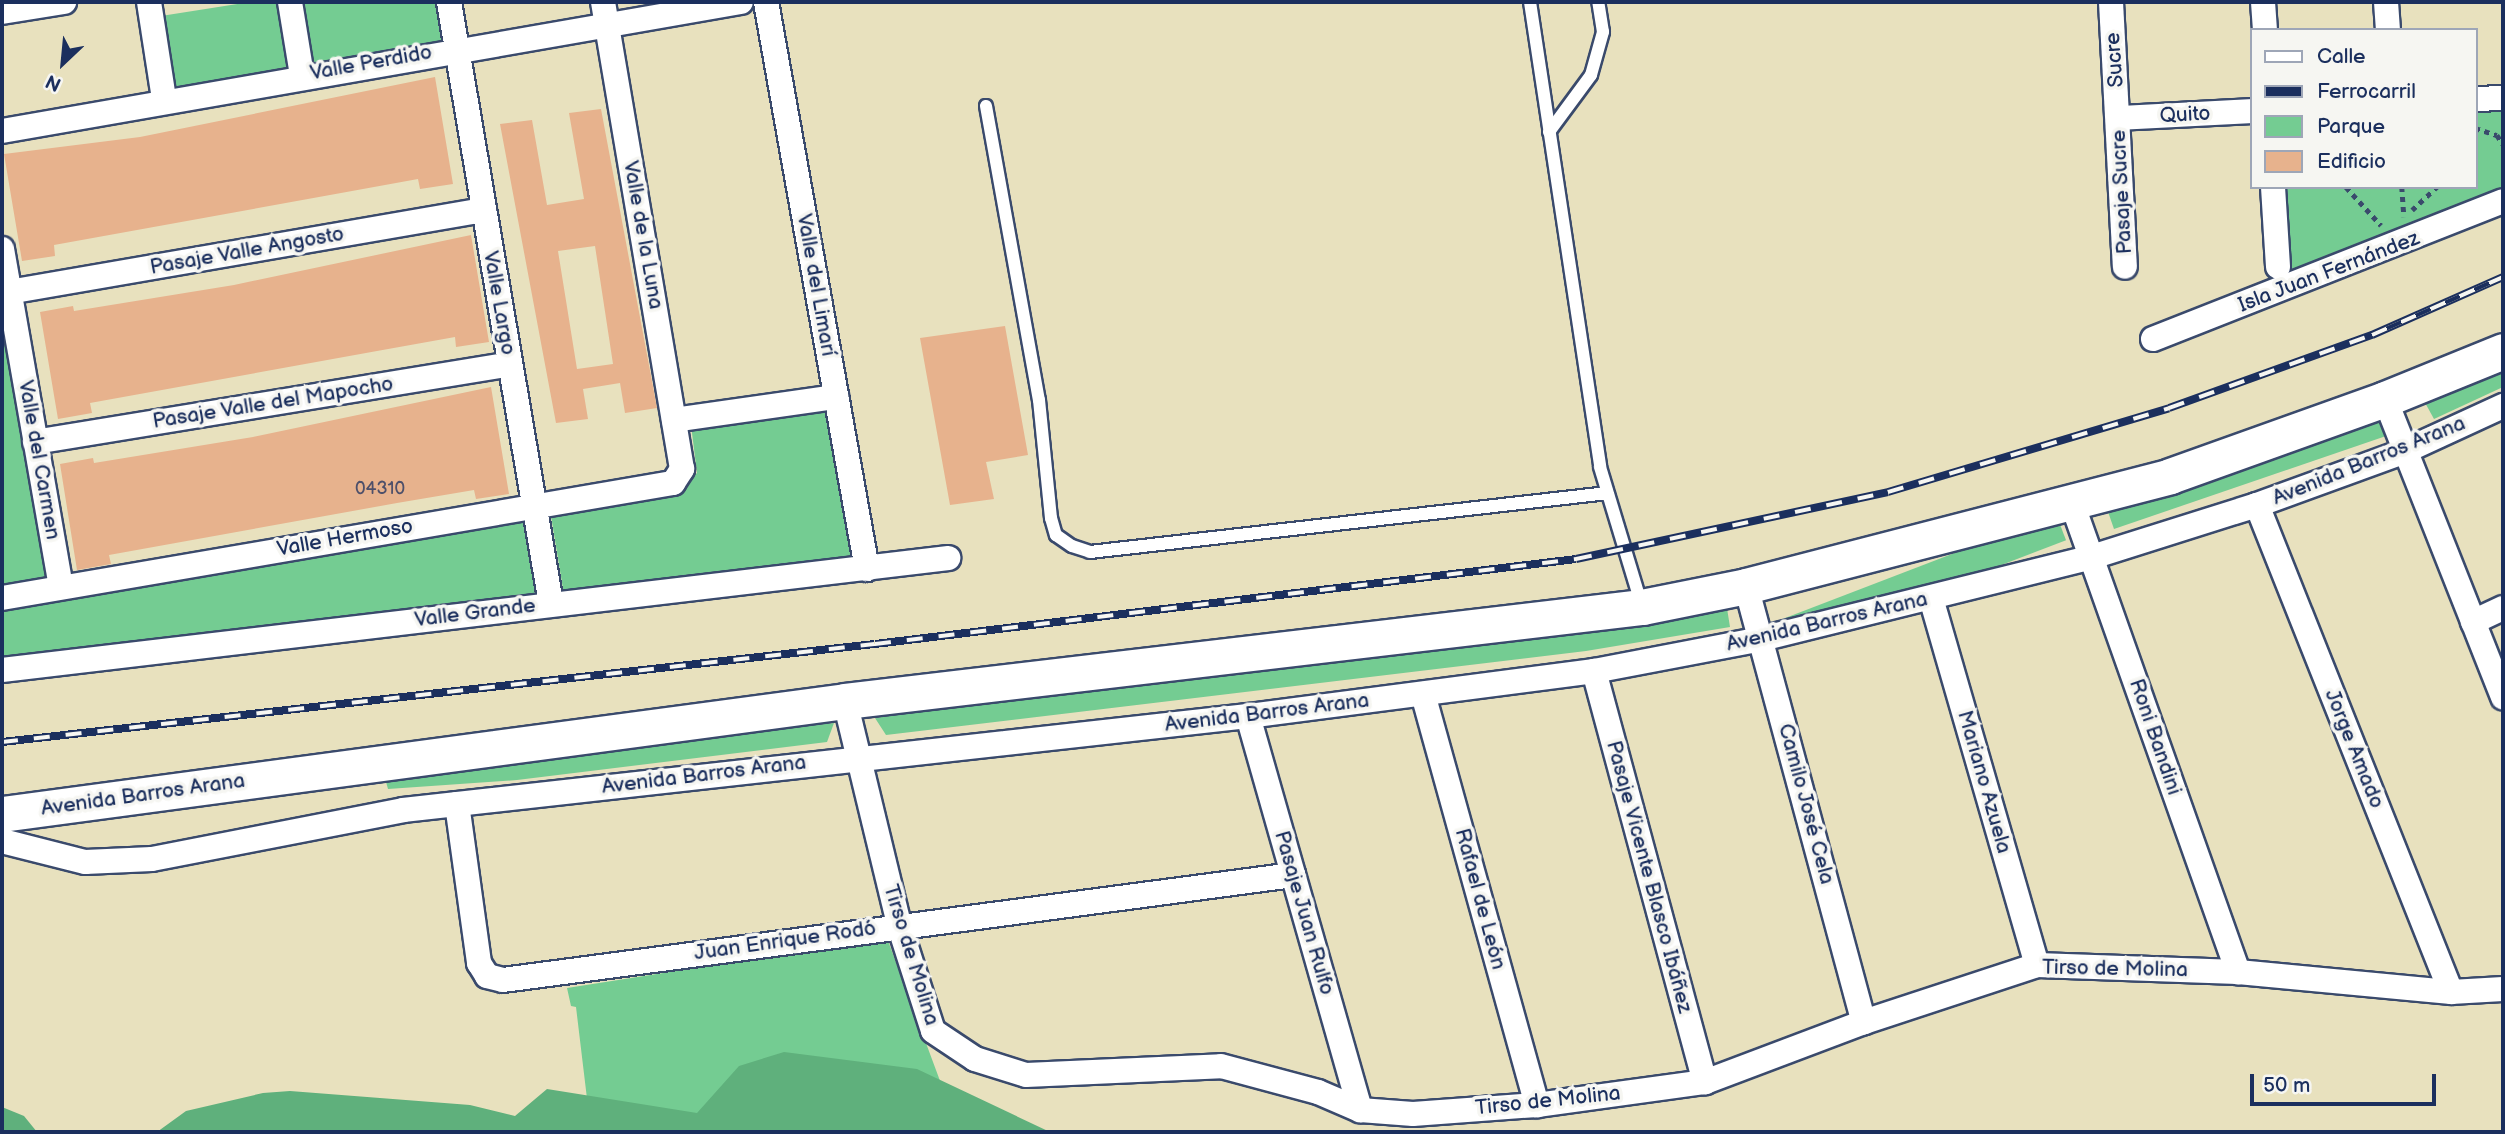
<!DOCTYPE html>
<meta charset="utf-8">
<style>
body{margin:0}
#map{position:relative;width:2505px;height:1134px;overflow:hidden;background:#e8e1be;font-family:"Balsamiq Sans",sans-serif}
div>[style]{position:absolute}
.green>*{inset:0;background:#74cc92;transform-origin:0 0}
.forest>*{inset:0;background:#5fb07c}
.building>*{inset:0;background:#e7b28d}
.path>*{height:4.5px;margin-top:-2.25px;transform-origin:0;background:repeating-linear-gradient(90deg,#3a4a6c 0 5px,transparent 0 10px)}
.roads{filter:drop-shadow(2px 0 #3a4a6c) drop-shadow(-2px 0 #3a4a6c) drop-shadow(0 2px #3a4a6c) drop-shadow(0 -2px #3a4a6c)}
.service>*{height:12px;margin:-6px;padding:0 6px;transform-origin:6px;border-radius:6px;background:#fff}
.minor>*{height:24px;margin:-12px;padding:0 12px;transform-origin:12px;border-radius:12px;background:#fff}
.secondary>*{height:35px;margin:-17.5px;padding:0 17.5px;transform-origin:17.5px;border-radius:17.5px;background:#fff}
.rail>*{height:8px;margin-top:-4px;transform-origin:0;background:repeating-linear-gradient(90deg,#f6f6f2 0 16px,#1b2f5e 0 32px);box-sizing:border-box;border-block:2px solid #1b2f5e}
span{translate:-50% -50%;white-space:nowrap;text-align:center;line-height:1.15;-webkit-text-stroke:7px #f6f6f2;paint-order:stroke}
.number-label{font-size:18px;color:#4e506a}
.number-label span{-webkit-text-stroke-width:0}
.street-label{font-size:21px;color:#1b2f5e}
.frame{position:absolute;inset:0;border:4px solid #1b2f5e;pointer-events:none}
.legend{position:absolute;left:2250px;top:28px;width:228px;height:161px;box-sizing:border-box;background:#f6f6f2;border:2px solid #9ea6b7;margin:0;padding:9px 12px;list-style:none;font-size:21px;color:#1b2f5e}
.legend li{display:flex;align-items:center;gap:14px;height:35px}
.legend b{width:35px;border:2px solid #9ea6b7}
.north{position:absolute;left:28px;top:28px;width:70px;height:70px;-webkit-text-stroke:5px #f6f6f2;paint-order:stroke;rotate:206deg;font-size:19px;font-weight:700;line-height:28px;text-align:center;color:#1b2f5e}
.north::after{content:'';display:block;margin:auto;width:24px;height:32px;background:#1b2f5e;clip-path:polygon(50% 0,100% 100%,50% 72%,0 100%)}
.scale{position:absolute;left:2250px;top:1074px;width:186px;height:32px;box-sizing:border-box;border:4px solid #1b2f5e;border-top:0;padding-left:9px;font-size:21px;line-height:24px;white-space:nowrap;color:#1b2f5e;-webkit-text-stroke:5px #f6f6f2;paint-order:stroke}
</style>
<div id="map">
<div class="green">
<div style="clip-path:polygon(250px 2px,280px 2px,291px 68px,172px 89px,161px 16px)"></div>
<div style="clip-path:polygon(300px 2px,444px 2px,450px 40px,309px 65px)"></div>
<div style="clip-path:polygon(2503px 107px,2503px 195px,2291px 276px,2286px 187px,2475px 187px,2475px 108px)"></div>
<div style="clip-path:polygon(2px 299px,52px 585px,2px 594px)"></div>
<div style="clip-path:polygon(2503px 363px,2503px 387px,2434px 419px,2423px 399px)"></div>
<div style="clip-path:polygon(839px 402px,865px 560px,564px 595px,550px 510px,676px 490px,697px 473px,691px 425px)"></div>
<div style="clip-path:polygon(2379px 416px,2389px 435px,2114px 529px,2106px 506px)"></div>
<div style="clip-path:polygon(536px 512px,549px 597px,2px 663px,2px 610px)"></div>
<div style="left:2056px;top:514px;width:28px;height:299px;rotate:69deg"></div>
<div style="clip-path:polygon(1726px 602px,1730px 627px,1586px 651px,886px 735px,875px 718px,1079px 688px,1560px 635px)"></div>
<div style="clip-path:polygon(834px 723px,827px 742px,517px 780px,388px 789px,383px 771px)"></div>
<div style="clip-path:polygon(887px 938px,959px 1132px,591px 1132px,576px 1007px,571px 1006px,567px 988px)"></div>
</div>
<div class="forest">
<div style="clip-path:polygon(784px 1052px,917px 1069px,1050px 1132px,157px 1132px,186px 1111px,263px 1093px,290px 1091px,470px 1105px,515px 1116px,547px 1089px,697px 1113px,739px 1066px)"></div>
<div style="clip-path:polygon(2px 1107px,24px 1116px,37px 1132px,2px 1132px)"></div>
</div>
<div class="building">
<div style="clip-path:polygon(435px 77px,453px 184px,420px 189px,418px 179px,341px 193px,54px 245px,55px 256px,22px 261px,4px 154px,140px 137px)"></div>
<div style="clip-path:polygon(evenodd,601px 109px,657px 408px,625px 413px,620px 383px,583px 389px,588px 419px,556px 423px,500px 124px,532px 120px,547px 205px,584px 199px,569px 113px,601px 109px,595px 246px,613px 364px,577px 369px,558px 251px,595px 246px)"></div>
<div style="clip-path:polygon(471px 235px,489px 342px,456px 347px,455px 337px,377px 351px,90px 403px,92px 413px,58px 419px,40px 312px,73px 306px,74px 311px,234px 285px)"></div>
<div style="clip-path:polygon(1005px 326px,1028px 455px,986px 462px,994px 499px,950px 505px,920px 338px)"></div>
<div style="clip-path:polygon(491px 387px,509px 494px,476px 499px,474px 490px,397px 503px,109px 555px,111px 564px,77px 570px,60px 464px,93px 458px,94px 463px,253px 437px)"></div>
</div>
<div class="path">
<div style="left:2475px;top:128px;width:23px;rotate:18deg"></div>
<div style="left:2497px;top:135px;width:11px;rotate:56deg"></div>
<div style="left:2346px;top:187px;width:52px;rotate:47.4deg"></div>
<div style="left:2402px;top:187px;width:30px;rotate:86deg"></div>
<div style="left:2412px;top:210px;width:34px;rotate:-43deg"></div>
</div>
<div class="roads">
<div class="service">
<div style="left:1530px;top:2px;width:470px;rotate:81.4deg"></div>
<div style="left:1600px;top:467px;width:145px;rotate:73.2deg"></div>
<div style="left:986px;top:106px;width:299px;rotate:79.8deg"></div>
<div style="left:1039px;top:400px;width:119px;rotate:84.2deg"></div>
<div style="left:1051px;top:518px;width:18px;rotate:74deg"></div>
<div style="left:1056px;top:535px;width:19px;rotate:35deg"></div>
<div style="left:1072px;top:546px;width:19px;rotate:18deg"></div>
<div style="left:1090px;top:552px;width:521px;rotate:-6.5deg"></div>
<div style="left:1549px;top:132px;width:71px;rotate:-53.6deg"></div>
<div style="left:1591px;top:75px;width:45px;rotate:-74.4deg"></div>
<div style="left:1603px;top:32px;width:30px;rotate:-99deg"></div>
</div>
<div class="minor">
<div style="left:149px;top:2px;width:98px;rotate:81.2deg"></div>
<div style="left:290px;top:2px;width:74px;rotate:80.7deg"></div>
<div style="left:449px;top:2px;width:611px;rotate:80.38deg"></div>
<div style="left:766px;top:2px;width:576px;rotate:79.9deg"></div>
<div style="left:2111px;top:2px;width:265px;rotate:87deg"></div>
<div style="left:2263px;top:2px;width:28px;rotate:86deg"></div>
<div style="left:2386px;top:2px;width:28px;rotate:86deg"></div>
<div style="left:2px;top:12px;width:63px;rotate:-9.2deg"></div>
<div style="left:2475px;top:99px;width:28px;rotate:-2deg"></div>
<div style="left:2119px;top:118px;width:132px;rotate:-3deg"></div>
<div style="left:2px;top:131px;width:750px;rotate:-9.9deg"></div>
<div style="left:2273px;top:187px;width:80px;rotate:86.4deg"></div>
<div style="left:2px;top:249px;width:343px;rotate:80.1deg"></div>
<div style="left:9px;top:292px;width:482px;rotate:-9.8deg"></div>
<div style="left:2153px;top:339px;width:376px;rotate:-21.5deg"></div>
<div style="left:2385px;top:399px;width:321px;rotate:68.4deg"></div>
<div style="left:674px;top:420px;width:164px;rotate:-8.1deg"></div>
<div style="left:35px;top:442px;width:481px;rotate:-9.3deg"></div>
<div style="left:2072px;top:503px;width:498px;rotate:70.5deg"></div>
<div style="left:2257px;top:505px;width:524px;rotate:68.28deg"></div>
<div style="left:1746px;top:586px;width:452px;rotate:74.9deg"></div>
<div style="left:2px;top:598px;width:681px;rotate:-9.73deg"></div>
<div style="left:673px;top:483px;width:17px;rotate:-57deg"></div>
<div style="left:682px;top:469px;width:474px;rotate:-99.6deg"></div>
<div style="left:1931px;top:598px;width:382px;rotate:73.9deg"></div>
<div style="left:2473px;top:622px;width:33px;rotate:-25deg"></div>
<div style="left:2px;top:670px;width:953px;rotate:-6.75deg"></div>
<div style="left:1594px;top:671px;width:426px;rotate:74.9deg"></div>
<div style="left:1423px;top:694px;width:427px;rotate:74.5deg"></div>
<div style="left:845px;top:701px;width:230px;rotate:76.4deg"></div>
<div style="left:899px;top:925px;width:111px;rotate:72.2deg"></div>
<div style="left:933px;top:1031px;width:50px;rotate:33.7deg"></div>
<div style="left:975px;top:1059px;width:53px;rotate:17.4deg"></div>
<div style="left:1026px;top:1075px;width:195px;rotate:-2.6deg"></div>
<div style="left:1221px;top:1066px;width:100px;rotate:15deg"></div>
<div style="left:1318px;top:1092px;width:46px;rotate:23.2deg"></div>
<div style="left:1360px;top:1110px;width:53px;rotate:4.3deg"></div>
<div style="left:1413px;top:1114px;width:124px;rotate:-4.2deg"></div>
<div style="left:1537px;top:1105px;width:170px;rotate:-7.8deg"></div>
<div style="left:1705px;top:1082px;width:170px;rotate:-20.7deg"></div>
<div style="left:1864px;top:1022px;width:182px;rotate:-18.2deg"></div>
<div style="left:2037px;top:965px;width:201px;rotate:2deg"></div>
<div style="left:2238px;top:972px;width:214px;rotate:5.4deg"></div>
<div style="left:2451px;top:992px;width:52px;rotate:-3.3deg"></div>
<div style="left:1248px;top:716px;width:410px;rotate:74.1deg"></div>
<div style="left:457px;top:804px;width:161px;rotate:82.1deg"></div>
<div style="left:479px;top:963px;width:15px;rotate:58deg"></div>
<div style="left:487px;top:976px;width:16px;rotate:14deg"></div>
<div style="left:503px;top:980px;width:797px;rotate:-7.57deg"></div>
<div style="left:2px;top:841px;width:86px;rotate:14.2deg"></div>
<div style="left:85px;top:862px;width:67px;rotate:-2.6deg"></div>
<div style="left:152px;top:859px;width:256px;rotate:-11deg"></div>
<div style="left:403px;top:810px;width:850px;rotate:-6.35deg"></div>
<div style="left:1248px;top:716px;width:349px;rotate:-7.4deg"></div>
<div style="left:1594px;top:671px;width:170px;rotate:-10.8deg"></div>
<div style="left:1761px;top:639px;width:341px;rotate:-13.9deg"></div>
<div style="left:2092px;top:557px;width:173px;rotate:-17.5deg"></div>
<div style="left:2257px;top:505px;width:158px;rotate:-20deg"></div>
<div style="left:2405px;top:451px;width:108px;rotate:-24.7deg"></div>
</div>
<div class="secondary">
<div style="left:2px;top:814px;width:851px;rotate:-7.63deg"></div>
<div style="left:845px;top:701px;width:803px;rotate:-6.73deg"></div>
<div style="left:1642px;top:607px;width:106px;rotate:-11.4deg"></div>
<div style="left:1746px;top:586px;width:438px;rotate:-14.5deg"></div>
<div style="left:2170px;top:476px;width:228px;rotate:-19.7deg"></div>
<div style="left:2385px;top:399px;width:127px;rotate:-22.1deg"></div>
</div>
</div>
<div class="rail">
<div style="left:2px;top:742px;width:878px;rotate:-6.41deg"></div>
<div style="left:875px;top:644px;width:706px;rotate:-6.91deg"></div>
<div style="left:1576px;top:559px;width:319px;rotate:-12.1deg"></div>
<div style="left:1888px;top:492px;width:293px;rotate:-16.6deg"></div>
<div style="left:2169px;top:408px;width:216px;rotate:-19.8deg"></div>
<div style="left:2372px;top:335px;width:143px;rotate:-23.9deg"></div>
</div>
<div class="number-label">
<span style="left:380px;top:489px">04310</span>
</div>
<div class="street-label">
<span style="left:2115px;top:60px;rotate:-94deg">Sucre</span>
<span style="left:371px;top:63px;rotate:-10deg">Valle Perdido</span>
<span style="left:2185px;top:115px;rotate:-3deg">Quito</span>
<span style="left:2122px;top:192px;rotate:-93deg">Pasaje Sucre</span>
<span style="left:643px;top:235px;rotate:80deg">Valle de la Luna</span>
<span style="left:247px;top:251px;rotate:-10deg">Pasaje Valle Angosto</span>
<span style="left:2329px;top:272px;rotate:-21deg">Isla Juan Fernández</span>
<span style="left:816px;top:285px;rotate:80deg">Valle del Limarí</span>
<span style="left:499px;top:303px;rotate:80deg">Valle Largo</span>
<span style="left:273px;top:403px;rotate:-9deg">Pasaje Valle del Mapocho</span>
<span style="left:39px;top:460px;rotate:80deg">Valle del Carmen</span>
<span style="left:2369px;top:461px;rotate:-22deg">Avenida Barros Arana</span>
<span style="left:345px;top:538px;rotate:-10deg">Valle Hermoso</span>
<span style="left:475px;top:613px;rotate:-7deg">Valle Grande</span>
<span style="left:1827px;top:622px;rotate:-13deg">Avenida Barros Arana</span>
<span style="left:1267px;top:713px;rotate:-7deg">Avenida Barros Arana</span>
<span style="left:2155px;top:737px;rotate:71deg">Roni Bandini</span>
<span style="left:2354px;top:749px;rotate:68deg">Jorge Amado</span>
<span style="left:704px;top:775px;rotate:-7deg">Avenida Barros Arana</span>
<span style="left:1984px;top:782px;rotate:74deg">Mariano Azuela</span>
<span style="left:143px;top:795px;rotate:-8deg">Avenida Barros Arana</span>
<span style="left:1806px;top:804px;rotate:75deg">Camilo José Cela</span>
<span style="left:1649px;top:877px;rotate:75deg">Pasaje Vicente Blasco Ibáñez</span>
<span style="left:1480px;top:899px;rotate:75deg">Rafael de León</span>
<span style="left:1304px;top:913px;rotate:74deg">Pasaje Juan Rulfo</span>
<span style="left:785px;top:941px;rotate:-8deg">Juan Enrique Rodó</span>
<span style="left:911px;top:955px;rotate:73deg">Tirso de Molina</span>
<span style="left:2115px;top:969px;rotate:1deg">Tirso de Molina</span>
<span style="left:1548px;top:1101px;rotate:-6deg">Tirso de Molina</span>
</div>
<div class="frame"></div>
<ul class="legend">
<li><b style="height:9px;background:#fff"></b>Calle</li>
<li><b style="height:9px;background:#1b2f5e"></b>Ferrocarril</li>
<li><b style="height:19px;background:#74cc92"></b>Parque</li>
<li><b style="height:19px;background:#e7b28d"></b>Edificio</li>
</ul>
<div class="north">N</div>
<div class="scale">50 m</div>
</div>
